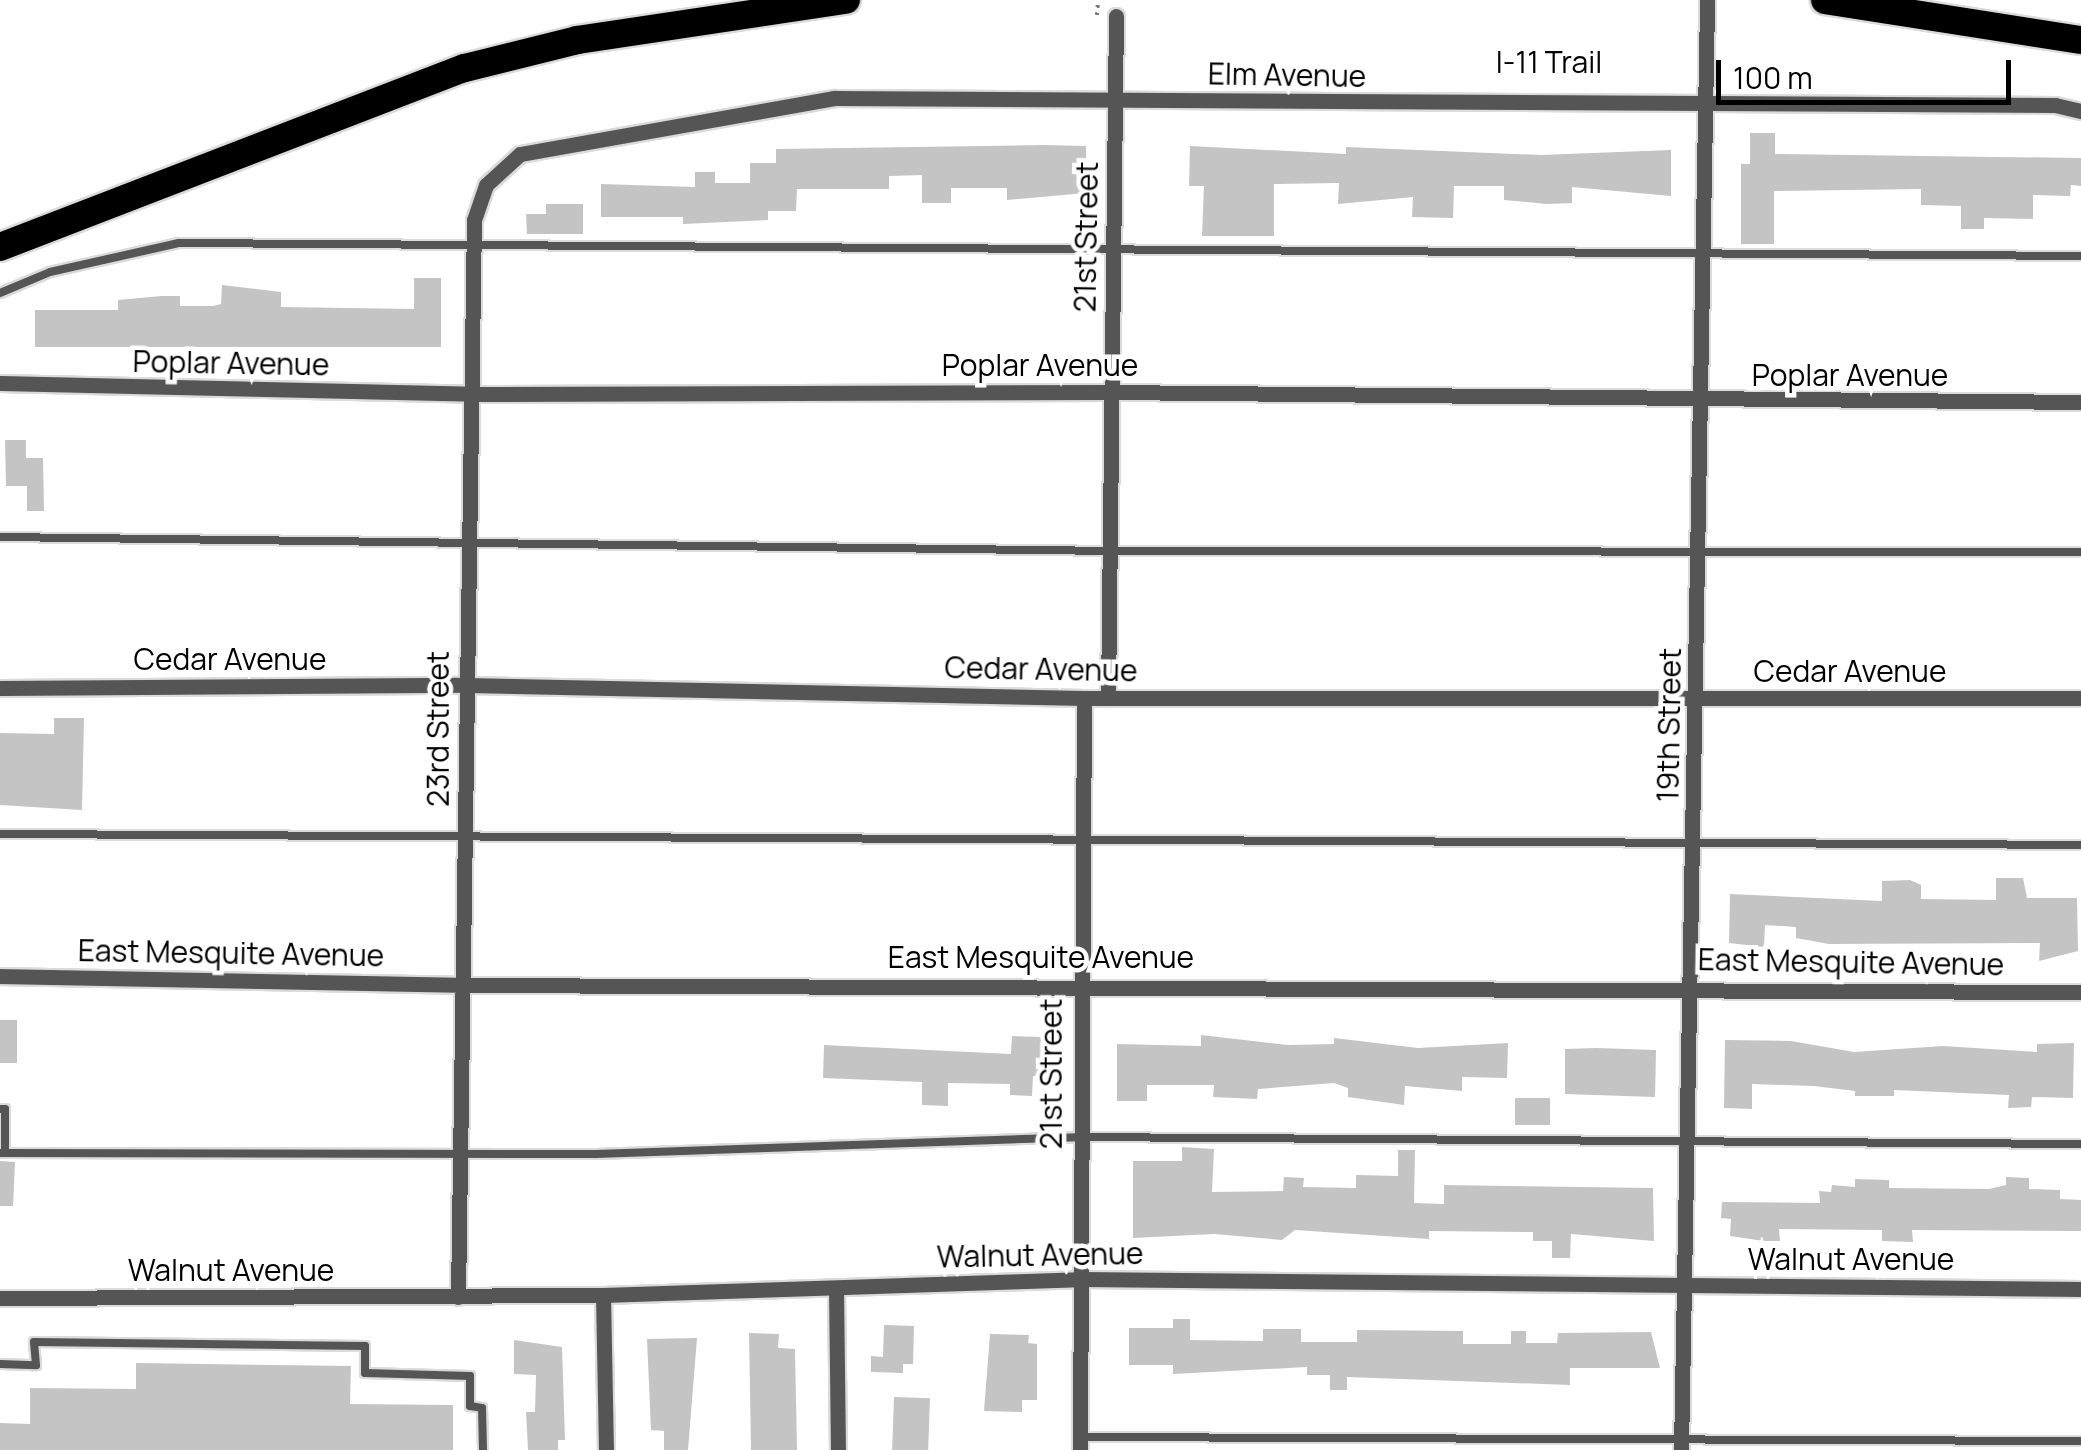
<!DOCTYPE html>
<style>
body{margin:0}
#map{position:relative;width:2081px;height:1450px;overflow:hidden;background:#fff;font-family:Manrope,sans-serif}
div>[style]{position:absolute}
.building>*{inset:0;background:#c4c4c4;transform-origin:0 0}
.path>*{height:4px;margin-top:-2px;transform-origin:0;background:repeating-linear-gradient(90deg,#777 0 2.5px,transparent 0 7.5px)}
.roads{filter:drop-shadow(2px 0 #dbdbdb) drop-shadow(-2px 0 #dbdbdb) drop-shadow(0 2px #dbdbdb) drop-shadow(0 -2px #dbdbdb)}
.service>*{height:8px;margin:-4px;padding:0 4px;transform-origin:4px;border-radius:4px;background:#555}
.minor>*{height:15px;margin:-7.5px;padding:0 7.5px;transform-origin:7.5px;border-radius:7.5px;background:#555}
.motorway>*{height:28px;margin:-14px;padding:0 14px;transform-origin:14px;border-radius:14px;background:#000}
span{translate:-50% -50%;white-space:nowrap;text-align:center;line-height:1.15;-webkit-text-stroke:9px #fff;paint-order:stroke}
.street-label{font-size:30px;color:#000}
.scale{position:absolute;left:1716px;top:60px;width:295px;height:45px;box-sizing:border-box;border:5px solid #000;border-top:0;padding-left:12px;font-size:30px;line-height:35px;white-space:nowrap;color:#000;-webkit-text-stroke:8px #fff;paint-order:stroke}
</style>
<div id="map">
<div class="building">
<div style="clip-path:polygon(1750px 133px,1775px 133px,1775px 154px,2081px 158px,2081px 186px,2071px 185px,2070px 196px,2033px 195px,2033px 219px,1984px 218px,1984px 229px,1961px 229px,1961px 206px,1921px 205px,1921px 189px,1774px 191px,1774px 244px,1741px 244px,1741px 164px,1750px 164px)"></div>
<div style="clip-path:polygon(1045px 145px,1086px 146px,1086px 193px,1007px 200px,1007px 188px,951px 188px,951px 203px,922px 203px,922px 175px,889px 176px,889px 189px,797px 189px,796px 211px,768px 211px,768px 220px,683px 224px,683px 217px,601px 217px,601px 184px,695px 187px,695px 172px,715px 172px,715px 183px,750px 183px,750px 163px,776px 163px,776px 149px)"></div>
<div style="clip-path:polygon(1190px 146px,1346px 154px,1346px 147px,1541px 155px,1671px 150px,1671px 196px,1572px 187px,1572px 203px,1547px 204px,1504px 200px,1504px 186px,1454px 186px,1453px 218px,1412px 217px,1413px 197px,1338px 204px,1339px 183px,1274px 184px,1274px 236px,1202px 236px,1204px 186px,1189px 186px)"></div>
<div style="clip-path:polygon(546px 204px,583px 204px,583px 234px,527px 234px,526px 214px,546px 214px)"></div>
<div style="clip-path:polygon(414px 278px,441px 278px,441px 347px,35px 347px,35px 310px,118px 310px,118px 300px,162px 296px,180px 296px,180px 306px,213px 306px,221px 304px,222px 285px,281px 292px,281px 307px,414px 309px)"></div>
<div style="clip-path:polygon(5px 440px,26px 440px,26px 458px,43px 458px,44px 511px,27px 511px,27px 486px,6px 486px)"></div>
<div style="clip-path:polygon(54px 718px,84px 718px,82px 810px,0 805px,0 733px,54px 734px)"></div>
<div style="clip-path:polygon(1996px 878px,2023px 878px,2027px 898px,2077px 898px,2078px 951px,2039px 961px,2040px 943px,1829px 944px,1796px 938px,1796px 927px,1765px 925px,1764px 947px,1729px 943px,1730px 894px,1882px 901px,1882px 881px,1910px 880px,1921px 885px,1921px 899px,1996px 900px)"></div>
<div style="left:0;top:1020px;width:17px;height:43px"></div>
<div style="clip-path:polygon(1201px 1035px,1288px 1045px,1334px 1044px,1334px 1038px,1418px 1048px,1508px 1043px,1507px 1078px,1462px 1077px,1462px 1091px,1405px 1086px,1404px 1105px,1348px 1097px,1348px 1088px,1334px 1083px,1258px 1089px,1257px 1099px,1213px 1097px,1214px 1085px,1147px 1085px,1147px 1101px,1117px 1101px,1117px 1044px,1201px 1046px)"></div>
<div style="clip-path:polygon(1012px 1036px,1043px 1037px,1041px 1076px,1033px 1076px,1032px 1096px,1010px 1095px,1010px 1084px,948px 1083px,948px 1106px,922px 1105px,922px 1082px,823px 1078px,824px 1045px,1011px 1054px)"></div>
<div style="clip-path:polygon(1725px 1040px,1791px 1041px,1854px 1052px,1943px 1046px,2037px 1052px,2037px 1044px,2074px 1043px,2073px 1098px,2032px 1097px,2031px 1107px,2008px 1108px,2009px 1095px,1894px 1090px,1894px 1096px,1855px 1096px,1855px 1091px,1814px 1086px,1752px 1084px,1752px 1109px,1724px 1108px)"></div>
<div style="clip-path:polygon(1597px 1048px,1656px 1050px,1655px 1097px,1565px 1094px,1565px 1049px)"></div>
<div style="left:1515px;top:1098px;width:35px;height:27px"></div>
<div style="clip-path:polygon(1182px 1147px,1214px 1149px,1212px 1192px,1283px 1191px,1284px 1177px,1304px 1178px,1303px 1187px,1356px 1188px,1356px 1175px,1398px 1176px,1398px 1150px,1415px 1150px,1414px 1203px,1444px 1204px,1444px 1185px,1653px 1188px,1654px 1241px,1571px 1234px,1570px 1258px,1552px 1258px,1552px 1241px,1533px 1241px,1533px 1232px,1429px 1231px,1429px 1239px,1295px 1230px,1282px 1240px,1214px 1234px,1133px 1238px,1133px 1161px,1182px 1161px)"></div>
<div style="clip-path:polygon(0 1161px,15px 1162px,13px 1206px,0 1206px)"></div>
<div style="clip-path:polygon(2006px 1177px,2029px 1178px,2029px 1189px,2060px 1190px,2060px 1199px,2081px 1200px,2081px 1231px,1912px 1230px,1913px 1242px,1882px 1241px,1882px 1230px,1779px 1229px,1780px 1241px,1764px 1241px,1730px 1236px,1731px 1219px,1721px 1218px,1722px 1202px,1820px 1203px,1819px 1191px,1831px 1192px,1832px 1185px,1855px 1187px,1855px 1179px,1889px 1180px,1889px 1188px,1989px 1189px,2006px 1185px)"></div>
<div style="clip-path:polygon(1173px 1319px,1190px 1319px,1190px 1340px,1263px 1341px,1263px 1329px,1301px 1329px,1301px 1342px,1357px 1342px,1357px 1330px,1463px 1331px,1463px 1344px,1511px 1344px,1511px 1331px,1526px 1331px,1526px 1343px,1557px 1343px,1558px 1333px,1651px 1332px,1660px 1368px,1570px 1368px,1570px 1385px,1347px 1377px,1347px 1390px,1330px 1390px,1330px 1375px,1307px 1375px,1307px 1367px,1173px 1374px,1173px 1365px,1129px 1365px,1129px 1328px,1173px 1328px)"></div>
<div style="clip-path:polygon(884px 1325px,914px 1326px,913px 1364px,903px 1364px,903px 1373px,871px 1372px,871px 1356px,883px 1357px)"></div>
<div style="clip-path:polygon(749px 1333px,779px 1334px,778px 1348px,795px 1349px,797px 1450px,751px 1450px)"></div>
<div style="clip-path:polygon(990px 1334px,1029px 1335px,1028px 1343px,1037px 1344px,1037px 1400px,1022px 1400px,1022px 1412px,984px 1411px)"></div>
<div style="clip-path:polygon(697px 1338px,688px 1450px,664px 1450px,664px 1431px,651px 1430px,647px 1339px)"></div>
<div style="clip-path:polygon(514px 1340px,562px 1347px,565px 1440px,558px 1440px,558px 1450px,528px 1450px,526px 1412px,535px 1412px,536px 1375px,514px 1374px)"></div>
<div style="clip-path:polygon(136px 1363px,351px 1366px,350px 1404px,453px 1405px,453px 1450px,0 1450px,0 1423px,30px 1424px,30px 1388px,136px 1389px)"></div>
<div style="left:894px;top:1397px;width:36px;height:53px;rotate:2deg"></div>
</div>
<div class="path">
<div style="left:1097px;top:15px;width:15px;rotate:-86deg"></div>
</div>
<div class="roads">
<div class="service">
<div style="left:0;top:293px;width:54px;rotate:-22.8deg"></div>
<div style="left:50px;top:272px;width:132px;rotate:-12.7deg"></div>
<div style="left:179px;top:243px;width:1902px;rotate:0.39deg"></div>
<div style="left:0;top:537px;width:1109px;rotate:0.72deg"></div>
<div style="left:1109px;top:551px;width:972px;rotate:0.06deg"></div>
<div style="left:0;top:834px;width:2081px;rotate:0.3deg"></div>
<div style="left:0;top:1109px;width:5px"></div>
<div style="left:5px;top:1109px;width:44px;rotate:90deg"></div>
<div style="left:0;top:1153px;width:596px;rotate:0.1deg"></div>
<div style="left:596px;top:1154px;width:482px;rotate:-2deg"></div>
<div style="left:1078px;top:1137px;width:1003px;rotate:0.4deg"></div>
<div style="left:0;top:1364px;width:36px;rotate:2deg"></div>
<div style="left:36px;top:1365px;width:23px;rotate:-95deg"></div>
<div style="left:34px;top:1342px;width:331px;rotate:0.7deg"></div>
<div style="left:365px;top:1346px;width:27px;rotate:90deg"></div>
<div style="left:365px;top:1373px;width:105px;rotate:1.6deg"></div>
<div style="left:470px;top:1376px;width:30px;rotate:90deg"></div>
<div style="left:470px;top:1406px;width:12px;rotate:9deg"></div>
<div style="left:482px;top:1408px;width:42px;rotate:88.6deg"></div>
<div style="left:1081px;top:1437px;width:1000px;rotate:0.23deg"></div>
</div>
<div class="minor">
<div style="left:0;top:383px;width:473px;rotate:1.3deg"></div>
<div style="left:473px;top:394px;width:638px;rotate:-0.18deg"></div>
<div style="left:1111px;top:392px;width:970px;rotate:0.59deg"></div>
<div style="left:0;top:688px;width:465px;rotate:-0.4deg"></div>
<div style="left:465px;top:685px;width:619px;rotate:1.2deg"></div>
<div style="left:1084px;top:698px;width:997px"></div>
<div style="left:1108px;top:698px;width:682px;rotate:-89.33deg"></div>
<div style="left:0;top:976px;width:462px;rotate:1.1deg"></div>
<div style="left:462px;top:985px;width:1619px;rotate:0.25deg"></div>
<div style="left:836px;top:1288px;width:162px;rotate:89.3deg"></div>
<div style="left:603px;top:1295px;width:155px;rotate:88.9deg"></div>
<div style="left:458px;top:1297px;width:1077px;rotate:-89.15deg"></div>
<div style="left:474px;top:220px;width:37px;rotate:-71deg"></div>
<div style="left:486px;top:185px;width:46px;rotate:-42.4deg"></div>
<div style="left:520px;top:154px;width:319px;rotate:-10.1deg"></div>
<div style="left:834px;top:98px;width:1221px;rotate:0.33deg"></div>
<div style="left:2055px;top:105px;width:27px;rotate:13deg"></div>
<div style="left:0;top:1298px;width:603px;rotate:-0.29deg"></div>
<div style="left:603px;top:1295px;width:476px;rotate:-1.9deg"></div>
<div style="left:1079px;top:1279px;width:1002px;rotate:0.57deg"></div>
<div style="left:1080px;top:1450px;width:752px;rotate:-89.7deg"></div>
<div style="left:1681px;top:1450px;width:1450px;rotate:-88.97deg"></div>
</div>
<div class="motorway">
<div style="left:1825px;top:0;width:259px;rotate:8.9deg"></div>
<div style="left:0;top:247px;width:498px;rotate:-21.1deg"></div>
<div style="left:465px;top:68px;width:115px;rotate:-14deg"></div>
<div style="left:577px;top:40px;width:272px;rotate:-8.5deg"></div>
</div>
</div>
<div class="street-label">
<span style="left:1549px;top:62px">I-11 Trail</span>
<span style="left:1287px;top:75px;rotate:1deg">Elm Avenue</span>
<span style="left:1086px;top:237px;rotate:-89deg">21st Street</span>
<span style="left:231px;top:363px;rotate:1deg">Poplar Avenue</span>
<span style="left:1040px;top:365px">Poplar Avenue</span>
<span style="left:1850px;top:375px">Poplar Avenue</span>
<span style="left:230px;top:659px">Cedar Avenue</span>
<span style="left:1041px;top:669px;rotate:1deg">Cedar Avenue</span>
<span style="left:1850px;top:671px">Cedar Avenue</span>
<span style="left:1669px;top:725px;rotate:-89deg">19th Street</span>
<span style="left:438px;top:729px;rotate:-90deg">23rd Street</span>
<span style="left:231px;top:953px;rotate:1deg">East Mesquite Avenue</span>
<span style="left:1041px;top:957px">East Mesquite Avenue</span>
<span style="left:1851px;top:962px;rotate:1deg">East Mesquite Avenue</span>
<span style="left:1051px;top:1074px;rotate:-90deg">21st Street</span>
<span style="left:1040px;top:1255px;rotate:-1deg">Walnut Avenue</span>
<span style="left:1851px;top:1259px">Walnut Avenue</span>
<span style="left:231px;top:1270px">Walnut Avenue</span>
</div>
<div class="scale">100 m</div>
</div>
